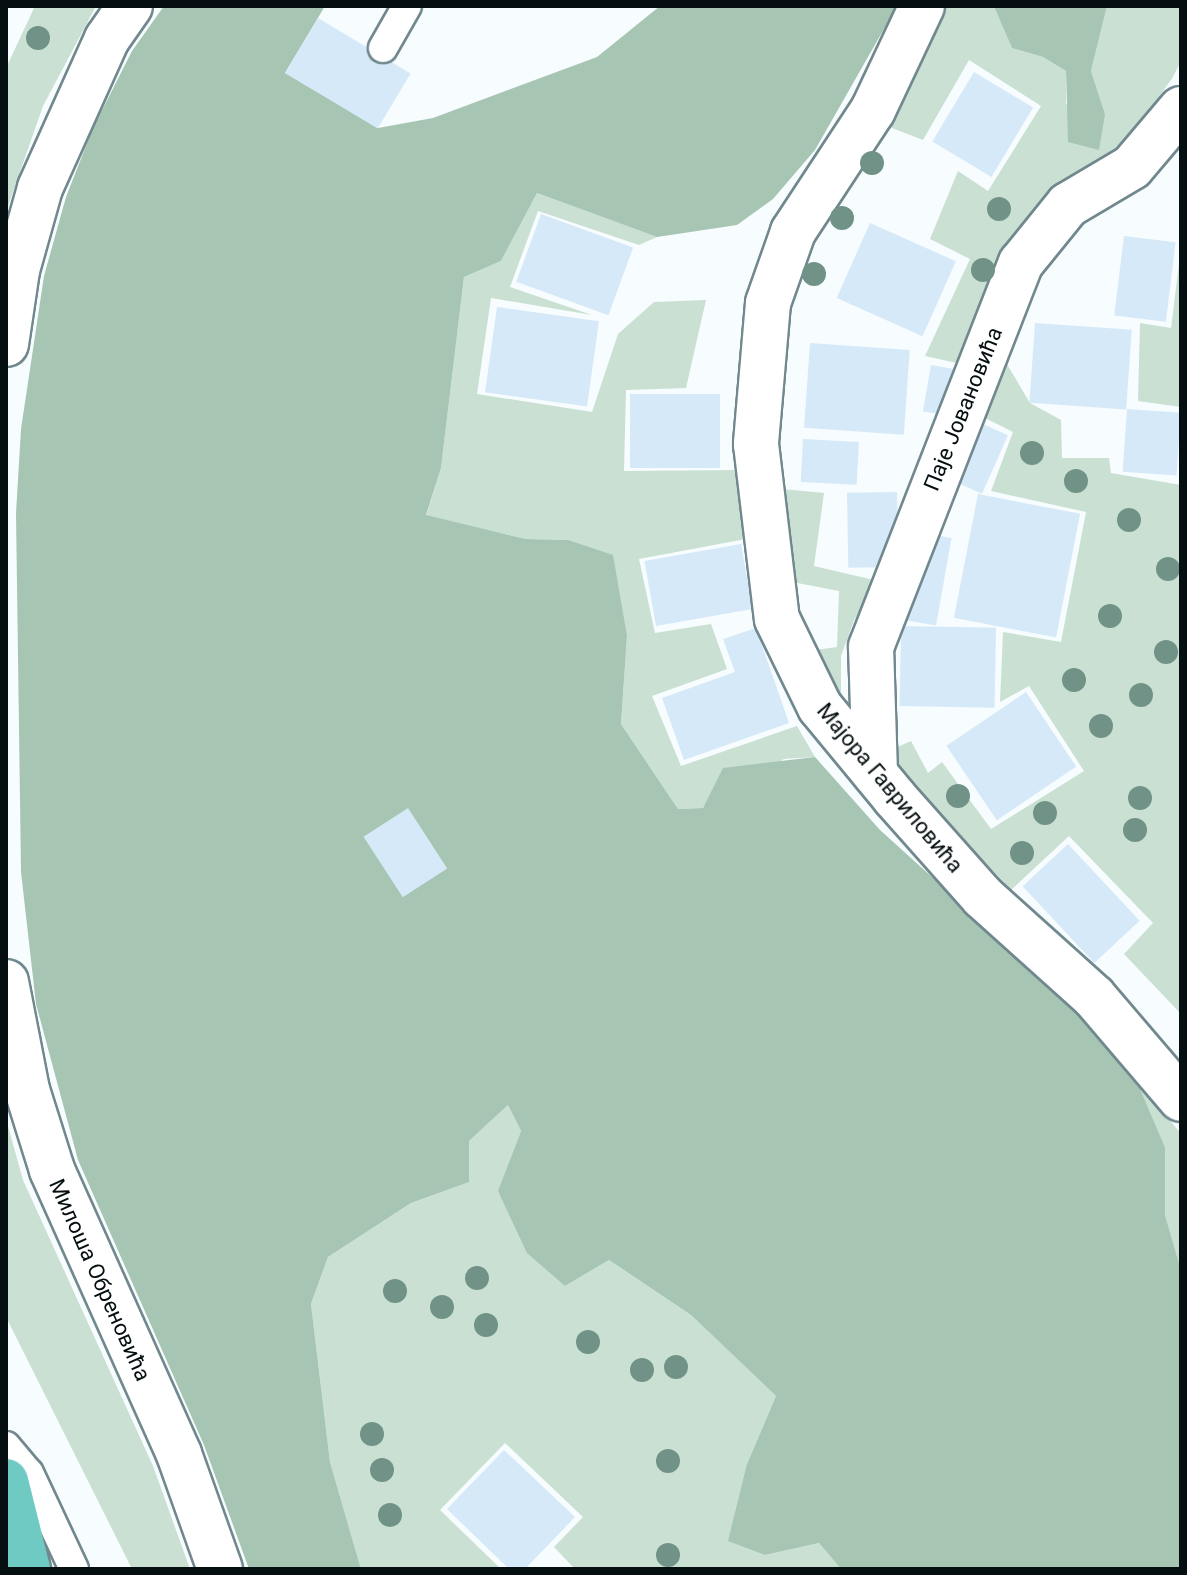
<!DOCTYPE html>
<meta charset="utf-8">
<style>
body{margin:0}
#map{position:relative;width:1187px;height:1575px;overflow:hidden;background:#f7fcfe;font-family:Roboto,sans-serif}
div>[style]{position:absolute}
.green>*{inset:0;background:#c9e0d2}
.forest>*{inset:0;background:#a7c5b3}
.building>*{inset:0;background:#d6e9f8;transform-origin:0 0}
.roads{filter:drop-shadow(2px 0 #70888e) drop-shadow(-2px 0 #70888e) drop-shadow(0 2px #70888e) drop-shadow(0 -2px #70888e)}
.lane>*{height:28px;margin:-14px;padding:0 14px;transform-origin:14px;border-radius:14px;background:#fff}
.street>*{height:44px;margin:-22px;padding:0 22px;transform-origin:22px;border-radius:22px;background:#fff}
.secondary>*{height:44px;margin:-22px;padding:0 22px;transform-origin:22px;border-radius:22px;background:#fff}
.primary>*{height:44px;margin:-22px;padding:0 22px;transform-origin:22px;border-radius:22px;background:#70cac4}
.trees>*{width:24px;height:24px;margin:-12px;border-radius:50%;background:#719387}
span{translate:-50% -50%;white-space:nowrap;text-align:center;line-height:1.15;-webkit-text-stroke:7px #fff;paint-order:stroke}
.street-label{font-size:22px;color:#050e10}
.frame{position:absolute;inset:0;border:8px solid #050e10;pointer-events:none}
</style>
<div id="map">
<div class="green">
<div style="clip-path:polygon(35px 6px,96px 6px,43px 106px,6px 212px,6px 68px)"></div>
<div style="clip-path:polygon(941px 6px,995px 6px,1012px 48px,1043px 57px,1066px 71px,1066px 104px,1105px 114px,1091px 71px,1107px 6px,1181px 6px,1181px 61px,1173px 77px,1141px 122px,1102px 163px,966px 365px,925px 356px,970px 259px,930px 239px,958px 171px,988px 191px,1041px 106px,969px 60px,923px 140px,884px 125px)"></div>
<div style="clip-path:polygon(537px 193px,657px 237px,639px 245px,538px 211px,510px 287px,592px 315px,491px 298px,477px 394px,592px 412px,618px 334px,654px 302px,706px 300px,686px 388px,626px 390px,624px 471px,739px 470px,746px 539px,639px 559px,655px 633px,711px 624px,727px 669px,652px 696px,681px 766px,797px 726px,815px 757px,784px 759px,702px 808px,678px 809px,621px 724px,627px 636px,568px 540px,526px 539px,426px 516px,441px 468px,464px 277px,501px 261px)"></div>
<div style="clip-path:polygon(1179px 264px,1181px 276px,1181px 407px,1138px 401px,1140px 323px,1171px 328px)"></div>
<div style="clip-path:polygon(1005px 361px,1030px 403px,1061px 420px,1062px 458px,1109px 458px,1111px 473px,1181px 485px,1181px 1014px,1124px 954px,1153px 923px,1069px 836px,1011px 890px,882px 754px,911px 741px,928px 773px,942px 762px,991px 829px,1084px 771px,1029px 686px,1000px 702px,1003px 632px,1061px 642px,1086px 512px,991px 491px,1013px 432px,983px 417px)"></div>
<div style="clip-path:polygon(782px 489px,824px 493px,814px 566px,878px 581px,854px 620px,841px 656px,841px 696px,835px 702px,801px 652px,837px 647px,839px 591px,787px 581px)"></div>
<div style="clip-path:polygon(1135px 1077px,1181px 1134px,1181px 1270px,1165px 1215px,1165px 1147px)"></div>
<div style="clip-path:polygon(508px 1105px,521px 1131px,498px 1192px,565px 1286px,609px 1260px,691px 1315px,776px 1396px,747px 1464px,765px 1555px,819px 1543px,841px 1569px,575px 1569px,554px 1547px,583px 1517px,505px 1443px,440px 1510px,501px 1569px,361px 1569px,330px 1462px,311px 1304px,328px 1257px,411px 1203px,468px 1182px,469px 1141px)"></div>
<div style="clip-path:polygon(6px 1119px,23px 1180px,153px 1466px,190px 1569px,132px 1569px,6px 1317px)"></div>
</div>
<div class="forest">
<div style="clip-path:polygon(164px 6px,325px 6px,285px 73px,378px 128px,433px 118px,597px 57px,660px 6px,897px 6px,815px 150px,773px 199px,737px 225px,657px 237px,537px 193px,501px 261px,464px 277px,441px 468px,426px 515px,526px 539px,568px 540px,613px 555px,627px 636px,621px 724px,678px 809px,703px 808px,723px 768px,815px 757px,880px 830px,1068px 1000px,1135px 1077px,1165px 1147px,1165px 1215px,1181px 1270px,1181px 1569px,841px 1569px,819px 1543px,765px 1555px,728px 1541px,747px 1464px,776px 1396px,691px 1315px,609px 1260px,565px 1286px,527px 1253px,498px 1191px,521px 1131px,508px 1105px,469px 1141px,469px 1182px,411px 1203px,328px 1257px,311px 1304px,330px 1462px,361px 1569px,249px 1569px,204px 1445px,78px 1160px,36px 1004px,21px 872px,16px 513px,21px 429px,44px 276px,66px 197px,93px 128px,132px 51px)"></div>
<div style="clip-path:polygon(994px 6px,1107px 6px,1091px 71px,1105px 114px,1099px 150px,1068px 142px,1066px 71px,1043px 57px,1012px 48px)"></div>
</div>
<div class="building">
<div style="left:318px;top:18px;width:108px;height:64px;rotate:31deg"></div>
<div style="left:974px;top:72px;width:69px;height:81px;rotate:31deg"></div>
<div style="left:541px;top:214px;width:98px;height:72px;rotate:20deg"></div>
<div style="left:870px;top:223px;width:94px;height:82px;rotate:24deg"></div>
<div style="left:1124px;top:236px;width:52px;height:80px;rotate:7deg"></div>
<div style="left:497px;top:307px;width:103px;height:86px;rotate:8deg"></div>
<div style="left:1035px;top:323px;width:97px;height:80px;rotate:4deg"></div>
<div style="left:810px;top:343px;width:100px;height:85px;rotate:4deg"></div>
<div style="left:931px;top:365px;width:27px;height:47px;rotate:10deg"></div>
<div style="left:630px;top:394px;width:90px;height:74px"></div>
<div style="left:1127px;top:409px;width:54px;height:63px;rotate:4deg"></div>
<div style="left:976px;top:421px;width:35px;height:64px;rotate:24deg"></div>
<div style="left:803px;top:439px;width:56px;height:43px;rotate:3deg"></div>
<div style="left:897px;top:492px;width:75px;height:50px;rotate:89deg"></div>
<div style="left:978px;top:494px;width:104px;height:126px;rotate:11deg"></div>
<div style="left:918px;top:532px;width:34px;height:89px;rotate:10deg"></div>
<div style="left:741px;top:544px;width:66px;height:98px;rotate:80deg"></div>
<div style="left:901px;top:626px;width:95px;height:80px;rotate:1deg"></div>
<div style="clip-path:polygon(756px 628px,789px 723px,684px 760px,662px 698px,735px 672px,723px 639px)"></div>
<div style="left:1026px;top:692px;width:90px;height:96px;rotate:56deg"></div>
<div style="left:408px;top:808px;width:72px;height:53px;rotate:57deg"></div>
<div style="left:1068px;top:844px;width:105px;height:62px;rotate:47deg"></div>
<div style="clip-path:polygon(504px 1450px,575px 1517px,525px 1569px,509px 1569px,447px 1509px)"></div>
</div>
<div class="roads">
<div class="lane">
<div style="left:383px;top:48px;width:48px;rotate:-60.3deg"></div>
<div style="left:6px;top:1446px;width:35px;rotate:50deg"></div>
<div style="left:29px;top:1473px;width:106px;rotate:64.9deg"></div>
</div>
<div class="street">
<div style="left:922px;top:6px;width:115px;rotate:115.2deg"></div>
<div style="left:873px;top:110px;width:146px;rotate:123.3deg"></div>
<div style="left:793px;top:232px;width:75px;rotate:109.4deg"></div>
<div style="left:768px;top:303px;width:142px;rotate:94.9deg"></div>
<div style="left:756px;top:444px;width:176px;rotate:83.2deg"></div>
<div style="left:777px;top:619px;width:98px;rotate:64deg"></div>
<div style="left:820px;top:707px;width:118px;rotate:50.5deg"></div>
<div style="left:895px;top:798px;width:132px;rotate:48.4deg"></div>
<div style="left:983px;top:897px;width:149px;rotate:42deg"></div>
<div style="left:1094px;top:997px;width:134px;rotate:49.5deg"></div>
<div style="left:875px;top:773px;width:126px;rotate:-91.8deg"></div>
<div style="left:871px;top:647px;width:412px;rotate:-68.7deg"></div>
<div style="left:1021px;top:263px;width:75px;rotate:-51deg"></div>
<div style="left:1068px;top:205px;width:74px;rotate:-30.7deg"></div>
<div style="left:1132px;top:167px;width:76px;rotate:-49.8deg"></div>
</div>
<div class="secondary">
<div style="left:6px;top:344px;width:75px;rotate:-81.5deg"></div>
<div style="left:17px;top:270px;width:85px;rotate:-74.3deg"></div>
<div style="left:40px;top:188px;width:163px;rotate:-65.8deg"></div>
<div style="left:107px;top:39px;width:40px;rotate:-55.1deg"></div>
<div style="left:6px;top:982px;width:110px;rotate:79deg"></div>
<div style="left:27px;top:1090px;width:84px;rotate:72.6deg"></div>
<div style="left:52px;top:1170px;width:311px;rotate:65.9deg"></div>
<div style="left:179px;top:1454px;width:122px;rotate:70.4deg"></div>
</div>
<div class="primary">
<div style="left:6px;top:1481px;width:91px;rotate:76deg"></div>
</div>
</div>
<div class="trees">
<div style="left:38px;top:38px"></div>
<div style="left:872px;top:163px"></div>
<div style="left:999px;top:209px"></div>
<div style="left:842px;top:218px"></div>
<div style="left:983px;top:270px"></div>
<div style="left:814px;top:274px"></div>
<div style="left:1032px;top:453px"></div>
<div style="left:1076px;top:481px"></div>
<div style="left:1129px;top:520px"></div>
<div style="left:1168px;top:569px"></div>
<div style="left:1110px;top:616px"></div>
<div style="left:1166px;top:652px"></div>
<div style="left:1074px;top:680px"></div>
<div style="left:1141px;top:695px"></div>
<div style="left:1101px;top:726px"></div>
<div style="left:958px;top:796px"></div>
<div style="left:1140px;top:798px"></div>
<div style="left:1045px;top:813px"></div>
<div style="left:1135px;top:830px"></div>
<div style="left:1022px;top:853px"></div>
<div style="left:477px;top:1278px"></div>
<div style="left:395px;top:1291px"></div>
<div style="left:442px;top:1307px"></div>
<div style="left:486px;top:1325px"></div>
<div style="left:588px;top:1342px"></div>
<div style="left:676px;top:1367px"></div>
<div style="left:642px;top:1370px"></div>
<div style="left:372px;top:1434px"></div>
<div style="left:668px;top:1461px"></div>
<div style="left:382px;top:1470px"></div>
<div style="left:390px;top:1515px"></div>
<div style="left:668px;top:1555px"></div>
</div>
<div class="street-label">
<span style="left:963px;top:409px;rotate:-68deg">Паје Јовановића</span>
<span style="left:890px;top:788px;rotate:50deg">Мајора Гавриловића</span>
<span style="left:100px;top:1280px;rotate:66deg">Милоша Обреновића</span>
</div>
<div class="frame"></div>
</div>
